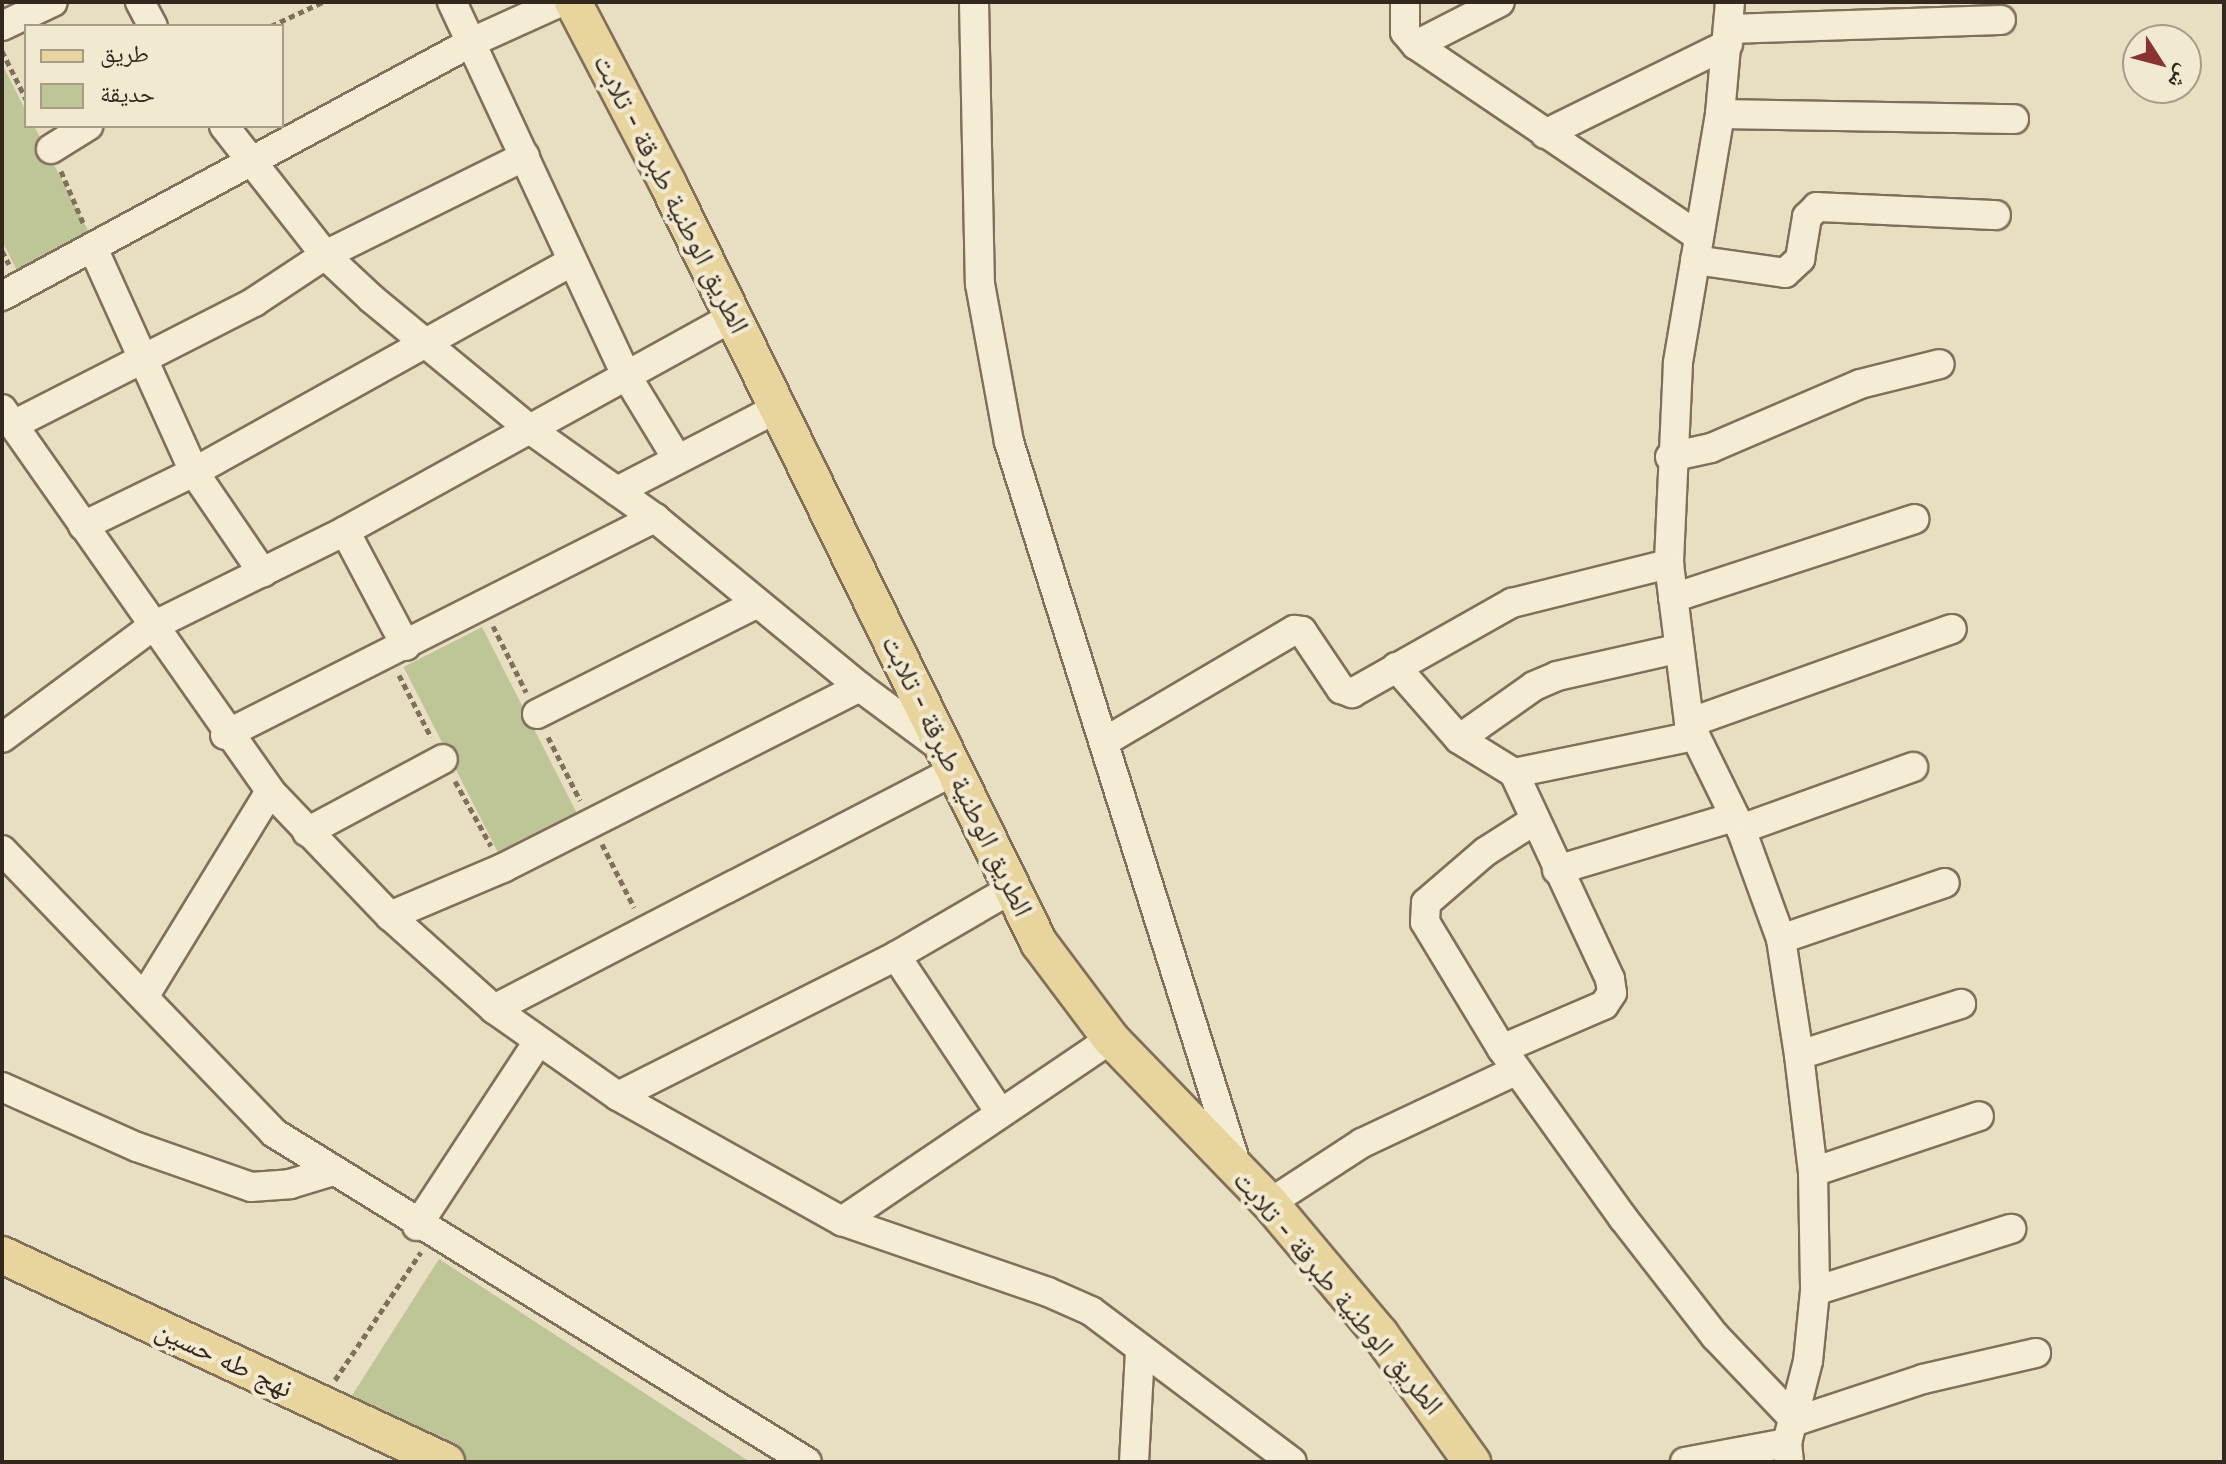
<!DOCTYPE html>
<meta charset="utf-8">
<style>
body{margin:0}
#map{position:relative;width:2226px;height:1464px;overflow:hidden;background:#e8dec2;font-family:"Libre Baskerville","Noto Naskh Arabic",serif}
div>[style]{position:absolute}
.green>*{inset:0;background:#bec597;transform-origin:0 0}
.path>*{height:5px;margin-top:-2.5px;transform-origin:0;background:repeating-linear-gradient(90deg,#80705b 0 6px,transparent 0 10px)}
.roads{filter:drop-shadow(2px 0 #80705b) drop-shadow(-2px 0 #80705b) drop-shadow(0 2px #80705b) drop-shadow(0 -2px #80705b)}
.minor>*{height:28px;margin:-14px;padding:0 14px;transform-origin:14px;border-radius:14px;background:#f4ecd4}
.major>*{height:36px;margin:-18px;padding:0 18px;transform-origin:18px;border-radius:18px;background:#e8d49d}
span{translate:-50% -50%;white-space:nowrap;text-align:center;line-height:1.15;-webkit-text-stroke:8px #f1e9d0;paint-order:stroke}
.street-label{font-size:28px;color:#32281e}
.frame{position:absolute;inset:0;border:4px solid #32281e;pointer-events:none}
.legend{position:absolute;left:24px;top:24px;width:260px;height:104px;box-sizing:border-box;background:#f1e9d0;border:2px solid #a59c89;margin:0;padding:10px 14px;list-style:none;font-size:24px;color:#32281e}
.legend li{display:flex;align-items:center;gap:16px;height:40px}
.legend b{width:40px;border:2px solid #a59c89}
.north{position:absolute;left:2122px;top:24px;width:80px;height:80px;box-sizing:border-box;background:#f1e9d0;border:2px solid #a59c89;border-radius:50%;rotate:126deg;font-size:22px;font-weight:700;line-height:32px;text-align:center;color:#32281e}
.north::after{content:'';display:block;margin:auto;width:28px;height:36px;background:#893432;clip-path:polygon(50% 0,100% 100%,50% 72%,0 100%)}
</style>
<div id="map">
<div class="green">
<div style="clip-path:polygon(2px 64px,26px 111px,26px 126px,34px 126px,97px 248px,25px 286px,2px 241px)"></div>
<div style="left:482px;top:627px;width:223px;height:88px;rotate:63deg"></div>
<div style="clip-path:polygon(439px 1259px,750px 1462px,468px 1462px,351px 1397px)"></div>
</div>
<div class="path">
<div style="left:271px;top:26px;width:57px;rotate:-24.8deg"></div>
<div style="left:2px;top:51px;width:54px;rotate:63.4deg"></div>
<div style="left:61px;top:171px;width:59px;rotate:66.9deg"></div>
<div style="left:2px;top:251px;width:15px;rotate:62deg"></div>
<div style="left:493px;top:626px;width:74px;rotate:63.4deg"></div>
<div style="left:399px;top:675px;width:70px;rotate:62.7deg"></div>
<div style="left:548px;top:737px;width:71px;rotate:63.1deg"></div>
<div style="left:455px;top:781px;width:74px;rotate:61deg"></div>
<div style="left:602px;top:844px;width:71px;rotate:63.1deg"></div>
<div style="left:335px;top:1380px;width:154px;rotate:-56.1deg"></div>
</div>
<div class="roads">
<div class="minor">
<div style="left:140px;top:2px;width:27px;rotate:62deg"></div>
<div style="left:452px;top:2px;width:412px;rotate:65deg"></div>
<div style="left:626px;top:375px;width:96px;rotate:58.6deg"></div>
<div style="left:974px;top:2px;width:282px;rotate:88.8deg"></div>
<div style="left:980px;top:284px;width:161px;rotate:79.6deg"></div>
<div style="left:1009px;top:442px;width:760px;rotate:72.54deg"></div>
<div style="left:1405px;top:2px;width:30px;rotate:90deg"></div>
<div style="left:1405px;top:32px;width:17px;rotate:50deg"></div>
<div style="left:1416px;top:45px;width:341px;rotate:34.1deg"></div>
<div style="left:1730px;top:2px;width:112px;rotate:95.1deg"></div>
<div style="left:1720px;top:114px;width:253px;rotate:99.6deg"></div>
<div style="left:1678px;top:363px;width:201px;rotate:92.6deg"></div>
<div style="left:1669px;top:564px;width:160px;rotate:82.8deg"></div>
<div style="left:1689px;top:723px;width:118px;rotate:63.9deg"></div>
<div style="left:1741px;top:829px;width:117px;rotate:70deg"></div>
<div style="left:1781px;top:939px;width:117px;rotate:81.2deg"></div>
<div style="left:1799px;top:1055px;width:118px;rotate:83.2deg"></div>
<div style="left:1813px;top:1172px;width:119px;rotate:89deg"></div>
<div style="left:1815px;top:1291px;width:70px;rotate:95.7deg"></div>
<div style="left:1808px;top:1361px;width:85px;rotate:104.4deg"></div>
<div style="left:1787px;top:1443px;width:19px;rotate:84deg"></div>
<div style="left:2px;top:26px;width:56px;rotate:-25.2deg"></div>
<div style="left:1728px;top:29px;width:273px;rotate:-1.9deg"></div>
<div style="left:1416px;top:45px;width:94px;rotate:-27.1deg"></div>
<div style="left:1720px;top:114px;width:294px;rotate:1deg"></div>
<div style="left:224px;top:126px;width:164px;rotate:51.9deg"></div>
<div style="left:325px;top:255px;width:64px;rotate:43.1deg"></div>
<div style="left:372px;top:299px;width:206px;rotate:39.5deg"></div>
<div style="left:531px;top:430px;width:152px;rotate:35.4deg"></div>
<div style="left:655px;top:518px;width:266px;rotate:39.5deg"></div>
<div style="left:860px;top:687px;width:102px;rotate:36.6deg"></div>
<div style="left:1545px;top:134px;width:204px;rotate:-26.2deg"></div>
<div style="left:51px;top:149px;width:44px;rotate:-31.9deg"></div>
<div style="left:93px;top:248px;width:246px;rotate:65.7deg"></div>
<div style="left:194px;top:472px;width:122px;rotate:55.7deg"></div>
<div style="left:1695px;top:260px;width:91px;rotate:8.2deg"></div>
<div style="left:1785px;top:273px;width:21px;rotate:-43deg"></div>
<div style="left:1800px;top:259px;width:43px;rotate:-80.5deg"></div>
<div style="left:1807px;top:217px;width:14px;rotate:-45deg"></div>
<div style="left:1817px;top:207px;width:179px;rotate:2.6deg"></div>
<div style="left:2px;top:296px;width:534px;rotate:-28.39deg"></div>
<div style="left:472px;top:42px;width:97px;rotate:-24.4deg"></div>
<div style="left:2px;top:409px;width:467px;rotate:54.9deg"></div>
<div style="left:270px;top:791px;width:173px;rotate:46.2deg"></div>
<div style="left:390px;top:916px;width:140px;rotate:41.8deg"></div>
<div style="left:494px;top:1009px;width:151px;rotate:35.1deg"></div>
<div style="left:618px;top:1096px;width:257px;rotate:29.2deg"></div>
<div style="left:842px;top:1221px;width:218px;rotate:19deg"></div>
<div style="left:1048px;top:1292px;width:47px;rotate:23.8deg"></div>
<div style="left:1091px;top:1311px;width:251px;rotate:36.9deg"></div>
<div style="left:13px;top:425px;width:271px;rotate:-27deg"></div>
<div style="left:254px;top:302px;width:85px;rotate:-33.5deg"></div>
<div style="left:325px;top:255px;width:223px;rotate:-26.3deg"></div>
<div style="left:1670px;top:457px;width:42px;rotate:-12.4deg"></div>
<div style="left:1711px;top:448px;width:162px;rotate:-23.2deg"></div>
<div style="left:1860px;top:384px;width:82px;rotate:-14deg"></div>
<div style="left:617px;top:491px;width:181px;rotate:-27.3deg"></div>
<div style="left:83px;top:526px;width:123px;rotate:-25.9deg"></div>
<div style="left:194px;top:472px;width:432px;rotate:-29.1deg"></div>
<div style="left:345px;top:531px;width:130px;rotate:62.1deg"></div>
<div style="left:1673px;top:598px;width:254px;rotate:-18.1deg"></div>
<div style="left:1396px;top:667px;width:96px;rotate:48.8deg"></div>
<div style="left:1459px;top:739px;width:65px;rotate:31.7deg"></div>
<div style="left:1514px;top:773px;width:227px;rotate:65deg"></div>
<div style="left:1610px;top:979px;width:14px;rotate:82deg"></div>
<div style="left:1612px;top:993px;width:14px;rotate:124deg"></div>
<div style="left:1604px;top:1005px;width:111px;rotate:156.7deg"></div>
<div style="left:537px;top:714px;width:245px;rotate:-26.7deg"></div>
<div style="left:1689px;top:723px;width:279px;rotate:-19.7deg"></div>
<div style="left:225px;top:735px;width:482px;rotate:-26.8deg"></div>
<div style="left:2px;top:738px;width:188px;rotate:-36.6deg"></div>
<div style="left:153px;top:626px;width:214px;rotate:-26.3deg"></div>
<div style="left:345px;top:531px;width:442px;rotate:-28.9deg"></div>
<div style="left:1459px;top:739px;width:92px;rotate:-35.2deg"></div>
<div style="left:1534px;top:686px;width:25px;rotate:-23deg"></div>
<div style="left:1557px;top:676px;width:123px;rotate:-12.7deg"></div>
<div style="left:1104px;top:742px;width:221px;rotate:-30.5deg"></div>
<div style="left:1294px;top:630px;width:8px;rotate:7deg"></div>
<div style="left:1302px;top:631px;width:70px;rotate:56.1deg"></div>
<div style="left:1341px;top:689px;width:12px;rotate:20deg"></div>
<div style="left:1352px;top:693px;width:184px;rotate:-29.4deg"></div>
<div style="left:1512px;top:603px;width:162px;rotate:-14deg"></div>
<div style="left:1514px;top:773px;width:185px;rotate:-11.6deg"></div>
<div style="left:1535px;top:820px;width:59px;rotate:147.4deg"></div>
<div style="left:1485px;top:852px;width:78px;rotate:139.2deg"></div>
<div style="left:1426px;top:903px;width:19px;rotate:93deg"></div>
<div style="left:1425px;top:922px;width:149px;rotate:58.8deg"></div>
<div style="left:1502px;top:1049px;width:208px;rotate:54.4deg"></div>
<div style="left:1623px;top:1218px;width:150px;rotate:52.1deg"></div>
<div style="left:1715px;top:1336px;width:117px;rotate:46.4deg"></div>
<div style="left:1741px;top:829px;width:183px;rotate:-19.8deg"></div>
<div style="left:307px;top:832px;width:154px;rotate:-28.2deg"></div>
<div style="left:2px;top:850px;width:393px;rotate:46.1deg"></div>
<div style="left:274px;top:1133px;width:626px;rotate:31.69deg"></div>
<div style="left:1557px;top:870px;width:185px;rotate:-16.7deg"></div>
<div style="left:390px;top:916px;width:123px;rotate:-23deg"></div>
<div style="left:503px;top:868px;width:400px;rotate:-26.9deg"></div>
<div style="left:1781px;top:939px;width:173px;rotate:-18.9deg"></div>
<div style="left:896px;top:956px;width:186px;rotate:56.4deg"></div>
<div style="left:144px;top:997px;width:241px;rotate:-58.5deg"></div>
<div style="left:494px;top:1009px;width:518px;rotate:-27.36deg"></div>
<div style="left:1799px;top:1055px;width:170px;rotate:-17.5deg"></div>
<div style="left:2px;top:1087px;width:148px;rotate:24deg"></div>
<div style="left:137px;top:1147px;width:121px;rotate:19.3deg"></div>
<div style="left:251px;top:1187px;width:39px;rotate:-4deg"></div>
<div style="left:290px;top:1184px;width:45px;rotate:-16.8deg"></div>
<div style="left:618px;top:1096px;width:311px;rotate:-26.7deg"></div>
<div style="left:896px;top:956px;width:135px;rotate:-30.2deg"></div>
<div style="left:1813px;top:1172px;width:175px;rotate:-18.6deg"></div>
<div style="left:1270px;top:1203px;width:110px;rotate:-33.1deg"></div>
<div style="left:1362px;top:1143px;width:171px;rotate:-25.2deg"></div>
<div style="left:842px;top:1221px;width:325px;rotate:-34.1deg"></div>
<div style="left:417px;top:1226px;width:219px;rotate:-56.7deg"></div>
<div style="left:1815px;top:1291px;width:206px;rotate:-17.6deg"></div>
<div style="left:1796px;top:1421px;width:134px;rotate:-18.3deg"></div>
<div style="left:1923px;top:1379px;width:116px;rotate:-13deg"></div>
<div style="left:1134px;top:1462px;width:112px;rotate:-86.9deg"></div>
<div style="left:1685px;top:1462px;width:104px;rotate:-10.6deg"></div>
</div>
<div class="major">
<div style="left:573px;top:2px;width:205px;rotate:62.4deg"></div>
<div style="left:668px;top:184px;width:845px;rotate:63.95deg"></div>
<div style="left:1039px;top:943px;width:120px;rotate:53.1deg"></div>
<div style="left:1111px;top:1039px;width:228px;rotate:45.9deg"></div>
<div style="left:1270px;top:1203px;width:171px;rotate:50deg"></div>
<div style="left:1380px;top:1334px;width:158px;rotate:54.3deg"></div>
<div style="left:2px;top:1255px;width:490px;rotate:25deg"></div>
</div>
</div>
<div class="street-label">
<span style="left:671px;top:194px;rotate:63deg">الطريق الوطنية طبرقة - تلابت</span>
<span style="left:957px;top:776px;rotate:64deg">الطريق الوطنية طبرقة - تلابت</span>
<span style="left:1338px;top:1293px;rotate:50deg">الطريق الوطنية طبرقة - تلابت</span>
<span style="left:224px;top:1359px;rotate:25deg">نهج طه حسين</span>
</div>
<div class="frame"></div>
<ul class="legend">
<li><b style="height:10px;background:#e8d49d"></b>طريق</li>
<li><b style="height:22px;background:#bec597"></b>حديقة</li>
</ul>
<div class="north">ش</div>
</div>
